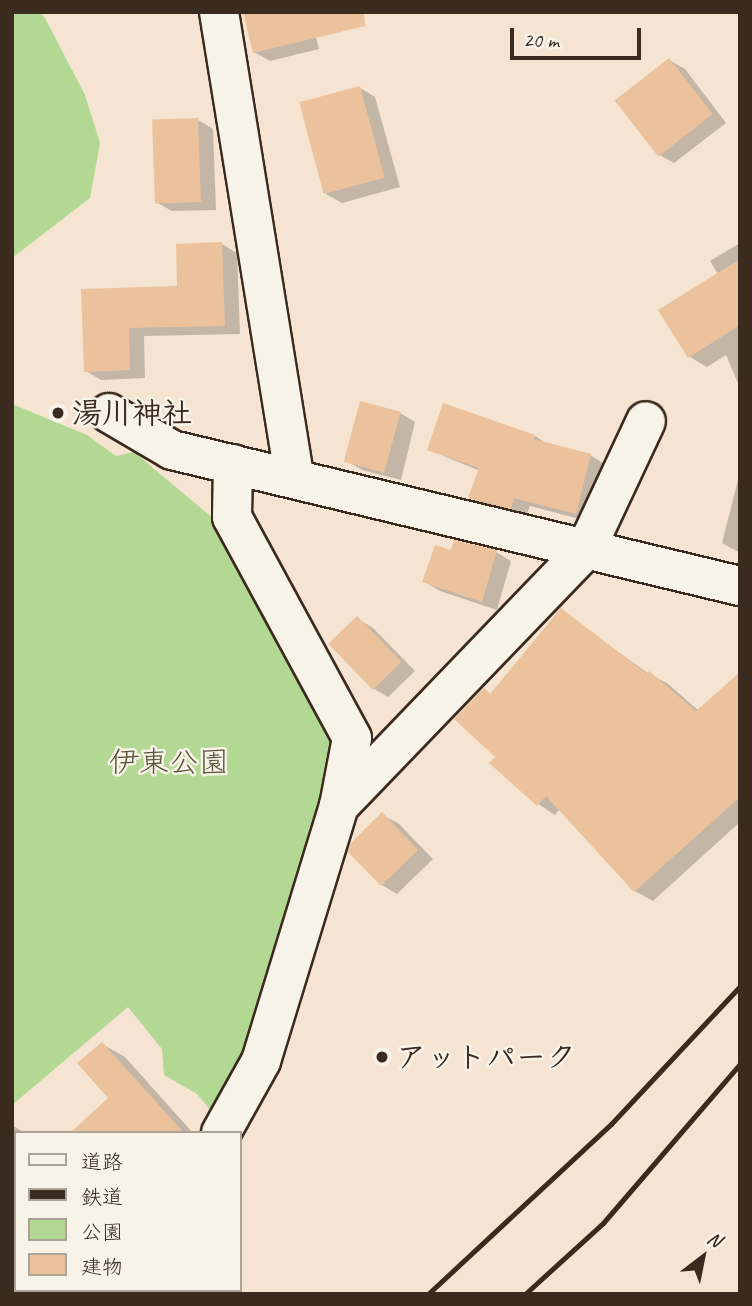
<!DOCTYPE html>
<meta charset="utf-8">
<style>
body{margin:0}
#map{position:relative;width:752px;height:1306px;overflow:hidden;background:#f4e4d1;font-family:Caveat,"Klee One",sans-serif}
div>[style]{position:absolute}
.green>*{inset:0;background:#b2d893}
.shadow>*{inset:0;background:#0003}
.building>*{inset:0;background:#ecc29c;transform-origin:0 0}
.roads{filter:drop-shadow(2px 0 #3b2a1e) drop-shadow(-2px 0 #3b2a1e) drop-shadow(0 2px #3b2a1e) drop-shadow(0 -2px #3b2a1e)}
.street>*{height:38px;margin:-19px;padding:0 19px;transform-origin:19px;border-radius:19px;background:#f7f3e8}
.rail>*{height:5px;margin:-2.5px;padding:0 2.5px;transform-origin:2.5px;border-radius:2.5px;background:#3b2a1e}
.dots>*{width:19px;height:19px;translate:-50% -50%;box-sizing:border-box;border:4px solid #f7f3e8;border-radius:50%}
span{translate:-50% -50%;white-space:nowrap;text-align:center;line-height:1.15;-webkit-text-stroke:5px #f7f3e8;paint-order:stroke}
.poi-label{font-size:30px;color:#3b2a1e;font-weight:700}
.left{translate:0 -50%;text-align:left}
.park-label{font-size:30px;color:#59563b}
.frame{position:absolute;inset:0;border:14px solid #3b2a1e;pointer-events:none}
.legend{position:absolute;left:14px;top:1131px;width:228px;height:161px;box-sizing:border-box;background:#f7f3e8;border:2px solid #aca397;margin:0;padding:9px 12px;list-style:none;font-size:21px;color:#3b2a1e}
.legend li{display:flex;align-items:center;gap:14px;height:35px}
.legend b{width:35px;border:2px solid #aca397}
.north{position:absolute;left:668px;top:1222px;width:70px;height:70px;-webkit-text-stroke:5px #f7f3e8;paint-order:stroke;rotate:32deg;font-size:19px;font-weight:700;line-height:28px;text-align:center;color:#3b2a1e}
.north::after{content:'';display:block;margin:auto;width:24px;height:32px;background:#3b2a1e;clip-path:polygon(50% 0,100% 100%,50% 72%,0 100%)}
.scale{position:absolute;left:510px;top:28px;width:131px;height:32px;box-sizing:border-box;border:4px solid #3b2a1e;border-top:0;padding-left:9px;font-size:21px;line-height:24px;white-space:nowrap;color:#3b2a1e;-webkit-text-stroke:5px #f7f3e8;paint-order:stroke}
</style>
<div id="map">
<div class="green">
<div style="clip-path:polygon(12px 12px,39px 12px,45px 18px,85px 95px,100px 143px,90px 198px,12px 258px)"></div>
<div style="clip-path:polygon(12px 404px,87px 435px,116px 456px,134px 452px,220px 524px,334px 737px,311px 851px,282px 923px,243px 1066px,216px 1117px,197px 1094px,164px 1075px,162px 1049px,128px 1007px,12px 1105px)"></div>
</div>
<div class="shadow">
<div style="clip-path:polygon(310px 12px,319px 49px,270px 61px,254px 52px)"></div>
<div style="clip-path:polygon(669px 60px,685px 69px,726px 123px,674px 163px,658px 154px)"></div>
<div style="clip-path:polygon(360px 88px,375px 97px,400px 187px,342px 203px,326px 194px)"></div>
<div style="clip-path:polygon(198px 120px,213px 129px,216px 210px,172px 211px,156px 202px)"></div>
<div style="clip-path:polygon(740px 243px,740px 388px,726px 355px,707px 367px,690px 357px,660px 311px,718px 274px,710px 261px)"></div>
<div style="clip-path:polygon(222px 244px,237px 253px,240px 334px,144px 336px,145px 378px,101px 380px,86px 371px,83px 290px,179px 288px)"></div>
<div style="clip-path:polygon(400px 413px,415px 422px,401px 480px,362px 470px,347px 461px)"></div>
<div style="clip-path:polygon(535px 436px,549px 445px,590px 455px,605px 464px,591px 522px,530px 506px,526px 516px,486px 507px,471px 498px,480px 471px,429px 450px)"></div>
<div style="clip-path:polygon(740px 472px,740px 553px,722px 543px)"></div>
<div style="clip-path:polygon(452px 552px,496px 552px,511px 561px,497px 610px,440px 591px,425px 582px)"></div>
<div style="clip-path:polygon(561px 611px,649px 674px,667px 683px,699px 711px,740px 696px,740px 822px,653px 901px,635px 891px,560px 809px,555px 815px,538px 804px,497px 757px,491px 695px)"></div>
<div style="clip-path:polygon(358px 619px,373px 628px,415px 671px,388px 697px,373px 688px)"></div>
<div style="clip-path:polygon(382px 815px,398px 823px,433px 859px,397px 894px,382px 885px)"></div>
<div style="clip-path:polygon(102px 1044px,125px 1057px,193px 1133px,73px 1133px,110px 1098px)"></div>
<div style="clip-path:polygon(12px 1125px,25px 1133px,16px 1133px,16px 1204px,12px 1200px)"></div>
</div>
<div class="building">
<div style="clip-path:polygon(243px 12px,364px 12px,365px 26px,253px 53px)"></div>
<div style="left:669px;top:58px;width:71px;height:69px;rotate:52deg"></div>
<div style="left:360px;top:86px;width:95px;height:63px;rotate:75deg"></div>
<div style="left:198px;top:118px;width:84px;height:46px;rotate:88deg"></div>
<div style="clip-path:polygon(222px 242px,225px 326px,129px 328px,130px 370px,84px 372px,81px 289px,177px 286px,176px 244px)"></div>
<div style="clip-path:polygon(740px 259px,740px 325px,688px 358px,658px 310px)"></div>
<div style="left:360px;top:401px;width:42px;height:63px;rotate:15deg"></div>
<div style="clip-path:polygon(443px 403px,535px 435px,534px 439px,591px 454px,576px 514px,514px 498px,511px 509px,468px 498px,479px 468px,427px 450px)"></div>
<div style="clip-path:polygon(454px 540px,497px 550px,482px 602px,422px 582px,435px 545px,451px 550px)"></div>
<div style="clip-path:polygon(561px 608px,647px 674px,649px 671px,696px 711px,740px 672px,740px 797px,634px 892px,546px 796px,537px 806px,489px 763px,495px 757px,454px 719px,484px 688px,490px 694px)"></div>
<div style="left:357px;top:616px;width:64px;height:40px;rotate:46deg"></div>
<div style="clip-path:polygon(382px 812px,418px 850px,381px 886px,348px 852px,351px 843px)"></div>
<div style="clip-path:polygon(102px 1042px,184px 1133px,70px 1133px,108px 1098px,77px 1063px)"></div>
</div>
<div class="roads">
<div class="street">
<div style="left:219px;top:12px;width:471px;rotate:80.8deg"></div>
<div style="left:109px;top:413px;width:73px;rotate:30.4deg"></div>
<div style="left:172px;top:450px;width:584px;rotate:13.47deg"></div>
<div style="left:339px;top:806px;width:356px;rotate:-46.1deg"></div>
<div style="left:586px;top:549px;width:141px;rotate:-64.9deg"></div>
<div style="left:221px;top:1133px;width:82px;rotate:-60.9deg"></div>
<div style="left:261px;top:1061px;width:267px;rotate:-73deg"></div>
<div style="left:339px;top:806px;width:69px;rotate:-79.2deg"></div>
<div style="left:352px;top:738px;width:251px;rotate:-118.5deg"></div>
<div style="left:232px;top:517px;width:53px;rotate:-88.9deg"></div>
<div style="left:12px;top:1271px;width:6px;rotate:51deg"></div>
<div style="left:55px;top:1294px;width:6px;rotate:-45deg"></div>
</div>
</div>
<div class="rail">
<div style="left:428px;top:1294px;width:250px;rotate:-42.9deg"></div>
<div style="left:611px;top:1124px;width:189px;rotate:-46.9deg"></div>
<div style="left:525px;top:1294px;width:105px;rotate:-42.3deg"></div>
<div style="left:603px;top:1223px;width:210px;rotate:-49.3deg"></div>
</div>
<div class="dots">
<div style="left:58px;top:413px;background:#3b2a1e"></div>
<div style="left:382px;top:1057px;background:#3b2a1e"></div>
</div>
<div class="poi-label">
<span class="left" style="left:72px;top:413px">湯川神社</span>
<span class="left" style="left:396px;top:1057px">アットパーク</span>
</div>
<div class="park-label">
<span style="left:169px;top:762px">伊東公園</span>
</div>
<div class="frame"></div>
<ul class="legend">
<li><b style="height:9px;background:#f7f3e8"></b>道路</li>
<li><b style="height:9px;background:#3b2a1e"></b>鉄道</li>
<li><b style="height:19px;background:#b2d893"></b>公園</li>
<li><b style="height:19px;background:#ecc29c"></b>建物</li>
</ul>
<div class="north">N</div>
<div class="scale">20 m</div>
</div>
